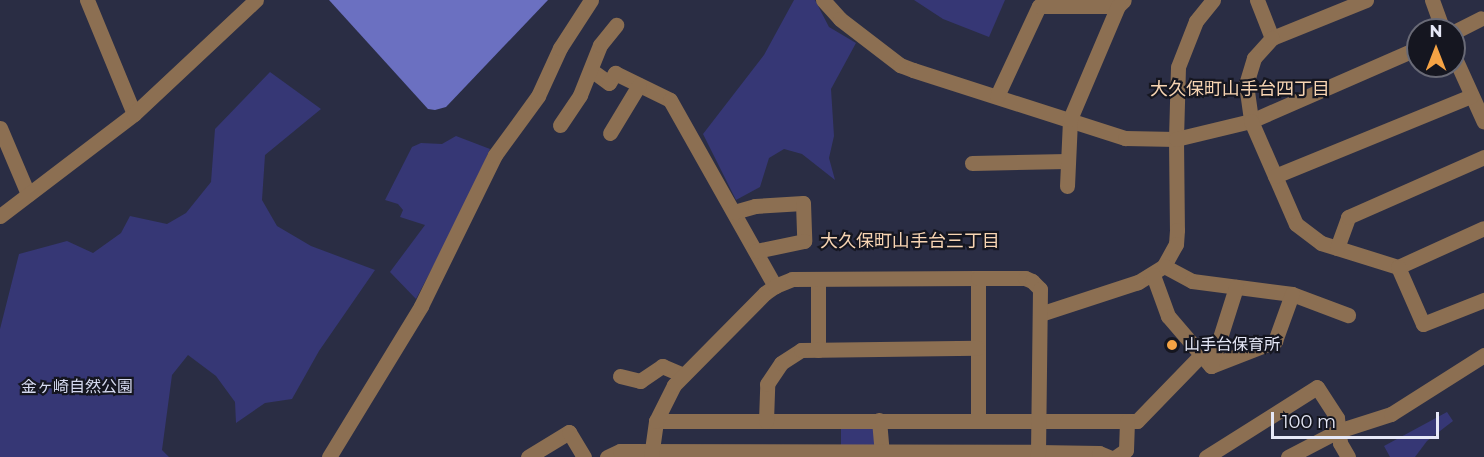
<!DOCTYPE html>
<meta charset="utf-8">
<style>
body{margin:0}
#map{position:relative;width:1484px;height:457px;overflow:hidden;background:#2a2d44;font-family:Montserrat,"Noto Sans JP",sans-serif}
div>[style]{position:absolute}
.green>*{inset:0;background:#363775}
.water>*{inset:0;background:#6b70c1}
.minor>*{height:15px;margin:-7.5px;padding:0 7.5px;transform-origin:7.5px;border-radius:7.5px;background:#8c6f52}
.dots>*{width:16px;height:16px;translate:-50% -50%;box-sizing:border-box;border:3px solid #151620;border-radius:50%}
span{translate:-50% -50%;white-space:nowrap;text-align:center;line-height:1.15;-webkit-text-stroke:4.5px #151620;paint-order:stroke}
.poi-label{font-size:16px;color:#e6e8f7}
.left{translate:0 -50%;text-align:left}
.park-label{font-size:16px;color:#d5d9ef}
.neighbourhood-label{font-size:18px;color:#f8d5b3}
.north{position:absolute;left:1406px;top:18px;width:60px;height:60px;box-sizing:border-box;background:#151620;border:2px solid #696a76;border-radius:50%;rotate:0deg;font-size:16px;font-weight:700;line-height:24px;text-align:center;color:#e6e8f7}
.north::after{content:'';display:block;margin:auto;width:21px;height:27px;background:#f5a345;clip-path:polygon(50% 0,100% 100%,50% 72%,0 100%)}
.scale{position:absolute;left:1271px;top:412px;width:168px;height:27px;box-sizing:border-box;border:3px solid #e6e8f7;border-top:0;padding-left:8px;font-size:18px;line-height:21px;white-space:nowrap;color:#e6e8f7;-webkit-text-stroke:4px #151620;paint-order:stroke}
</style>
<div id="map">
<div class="green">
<div style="clip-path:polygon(794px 0,815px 0,829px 27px,856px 43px,831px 89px,834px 136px,829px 158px,835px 180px,802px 154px,784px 149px,769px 158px,760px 187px,736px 200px,703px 134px,764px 55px)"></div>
<div style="clip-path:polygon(914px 0,1005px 0,989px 37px,943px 19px)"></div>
<div style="clip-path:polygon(270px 72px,321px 109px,265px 155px,262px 200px,277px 226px,311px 246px,375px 270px,319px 351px,292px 399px,265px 403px,236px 423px,235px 402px,216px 376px,188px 355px,172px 375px,162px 450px,169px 457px,0 457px,0 329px,19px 254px,67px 241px,93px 253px,121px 233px,130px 216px,167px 224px,186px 213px,211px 182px,215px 129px)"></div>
<div style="clip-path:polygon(456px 136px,490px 149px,468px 200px,416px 299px,390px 272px,425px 225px,400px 217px,403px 210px,398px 204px,385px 200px,412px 147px,421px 143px,442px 144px)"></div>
<div style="clip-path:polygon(1447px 412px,1453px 421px,1427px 441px,1415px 457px,1390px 457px,1384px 446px)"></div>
<div style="clip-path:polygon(841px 425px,870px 425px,875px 431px,875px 447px,841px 447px)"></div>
</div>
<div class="water">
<div style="clip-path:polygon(329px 0,548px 0,446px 107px,435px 110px,428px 109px)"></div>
</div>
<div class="minor">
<div style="left:87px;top:0;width:123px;rotate:67.6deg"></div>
<div style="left:823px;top:0;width:25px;rotate:48deg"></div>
<div style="left:840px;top:19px;width:76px;rotate:37.5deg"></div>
<div style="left:900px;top:65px;width:14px;rotate:21deg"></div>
<div style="left:913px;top:70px;width:223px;rotate:17.8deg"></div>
<div style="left:1125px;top:138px;width:51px;rotate:1.1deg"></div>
<div style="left:1176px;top:139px;width:91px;rotate:89.4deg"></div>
<div style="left:1177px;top:230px;width:14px;rotate:94deg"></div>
<div style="left:1176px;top:244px;width:25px;rotate:119deg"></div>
<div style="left:1164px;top:266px;width:31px;rotate:148deg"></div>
<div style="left:1138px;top:282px;width:103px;rotate:161.9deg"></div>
<div style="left:1213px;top:0;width:27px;rotate:129deg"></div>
<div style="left:1196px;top:21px;width:49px;rotate:111.4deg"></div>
<div style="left:1178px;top:67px;width:72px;rotate:91.6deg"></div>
<div style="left:1176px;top:139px;width:77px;rotate:-13.5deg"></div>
<div style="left:1251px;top:121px;width:182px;rotate:-23.6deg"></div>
<div style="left:1257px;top:0;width:41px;rotate:68.5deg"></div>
<div style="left:1366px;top:0;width:101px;rotate:158deg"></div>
<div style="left:1272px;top:38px;width:27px;rotate:132deg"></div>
<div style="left:1254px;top:58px;width:27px;rotate:107deg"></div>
<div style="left:1246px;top:84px;width:37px;rotate:82deg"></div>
<div style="left:1251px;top:121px;width:112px;rotate:66.4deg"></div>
<div style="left:1296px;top:224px;width:31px;rotate:37deg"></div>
<div style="left:1321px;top:243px;width:81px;rotate:17.3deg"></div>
<div style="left:1398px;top:267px;width:94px;rotate:-24.4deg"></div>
<div style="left:1432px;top:0;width:32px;rotate:70deg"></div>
<div style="left:1454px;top:32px;width:30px;rotate:-27deg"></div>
<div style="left:1454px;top:56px;width:72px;rotate:65.6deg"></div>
<div style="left:591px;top:70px;width:22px;rotate:36deg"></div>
<div style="left:609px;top:83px;width:12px;rotate:-59deg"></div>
<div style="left:615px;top:73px;width:61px;rotate:26.1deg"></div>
<div style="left:670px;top:100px;width:214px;rotate:60.6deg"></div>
<div style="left:997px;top:96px;width:99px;rotate:-65deg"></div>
<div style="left:1039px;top:6px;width:79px"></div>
<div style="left:1118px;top:6px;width:8px;rotate:-45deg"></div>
<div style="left:560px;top:125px;width:36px;rotate:-56deg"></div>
<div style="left:580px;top:95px;width:54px;rotate:-68.2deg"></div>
<div style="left:600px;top:45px;width:26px;rotate:-51deg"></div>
<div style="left:0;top:128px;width:72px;rotate:67deg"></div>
<div style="left:610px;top:133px;width:56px;rotate:-58.9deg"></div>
<div style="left:972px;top:163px;width:95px;rotate:-1.2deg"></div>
<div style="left:1275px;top:176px;width:212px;rotate:-22.2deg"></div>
<div style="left:1067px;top:186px;width:67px;rotate:-87.4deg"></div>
<div style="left:1070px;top:119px;width:123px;rotate:-67deg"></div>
<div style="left:734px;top:212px;width:22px;rotate:-16deg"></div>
<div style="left:755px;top:206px;width:48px;rotate:-3.6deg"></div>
<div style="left:803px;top:203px;width:38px;rotate:88deg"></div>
<div style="left:804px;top:241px;width:49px;rotate:168.2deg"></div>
<div style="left:0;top:216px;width:168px;rotate:-37.3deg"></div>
<div style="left:134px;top:114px;width:167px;rotate:-43.1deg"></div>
<div style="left:1337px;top:248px;width:33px;rotate:-70deg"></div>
<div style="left:1348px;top:217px;width:149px;rotate:-23.8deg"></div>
<div style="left:1164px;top:266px;width:32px;rotate:28deg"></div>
<div style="left:1192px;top:281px;width:101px;rotate:7.4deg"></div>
<div style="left:1292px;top:294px;width:60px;rotate:20.6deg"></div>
<div style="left:1398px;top:267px;width:62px;rotate:66.3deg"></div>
<div style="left:1423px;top:324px;width:66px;rotate:-21.5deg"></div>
<div style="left:1153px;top:275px;width:44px;rotate:69.9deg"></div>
<div style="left:1168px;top:316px;width:66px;rotate:49.3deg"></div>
<div style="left:1211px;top:366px;width:69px;rotate:-21.3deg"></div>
<div style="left:1275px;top:341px;width:50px;rotate:-70.1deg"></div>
<div style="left:978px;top:278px;width:142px;rotate:90deg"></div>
<div style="left:818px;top:279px;width:71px;rotate:90deg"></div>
<div style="left:1211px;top:366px;width:83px;rotate:-72.4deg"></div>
<div style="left:620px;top:376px;width:21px;rotate:14deg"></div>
<div style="left:640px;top:381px;width:27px;rotate:-34deg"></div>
<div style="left:662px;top:366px;width:23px;rotate:23deg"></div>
<div style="left:879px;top:420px;width:37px;rotate:85deg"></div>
<div style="left:656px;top:421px;width:481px"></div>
<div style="left:1137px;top:421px;width:92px;rotate:-45.9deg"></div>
<div style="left:766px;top:421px;width:37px;rotate:-88deg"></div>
<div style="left:767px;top:384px;width:25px;rotate:-56deg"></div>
<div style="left:781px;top:363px;width:24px;rotate:-33deg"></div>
<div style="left:801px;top:350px;width:176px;rotate:-0.7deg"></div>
<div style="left:329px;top:457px;width:177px;rotate:-58.6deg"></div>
<div style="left:421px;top:306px;width:168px;rotate:-63.9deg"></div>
<div style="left:495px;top:155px;width:73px;rotate:-53.9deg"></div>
<div style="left:538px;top:96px;width:53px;rotate:-65.4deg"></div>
<div style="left:560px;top:48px;width:57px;rotate:-57.1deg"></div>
<div style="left:528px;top:457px;width:48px;rotate:-31.4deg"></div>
<div style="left:569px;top:432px;width:29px;rotate:59deg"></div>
<div style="left:607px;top:457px;width:14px;rotate:-25deg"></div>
<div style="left:620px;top:451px;width:418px;rotate:0.1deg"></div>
<div style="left:1038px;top:452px;width:61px;rotate:0.9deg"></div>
<div style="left:1099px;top:453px;width:11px;rotate:22deg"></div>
<div style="left:651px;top:457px;width:36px;rotate:-82deg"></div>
<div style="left:656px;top:421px;width:40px;rotate:-63.4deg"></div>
<div style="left:674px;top:385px;width:129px;rotate:-45.3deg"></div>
<div style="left:765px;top:293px;width:12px;rotate:-35deg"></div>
<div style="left:775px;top:286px;width:18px;rotate:-22deg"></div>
<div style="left:792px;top:279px;width:186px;rotate:-0.3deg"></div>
<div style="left:978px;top:278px;width:47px"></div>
<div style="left:1025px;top:278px;width:8px;rotate:23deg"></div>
<div style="left:1032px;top:281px;width:11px;rotate:45deg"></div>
<div style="left:1040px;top:289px;width:168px;rotate:90.7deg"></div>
<div style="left:1116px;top:457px;width:12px;rotate:-35deg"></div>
<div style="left:1126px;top:450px;width:29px;rotate:-88deg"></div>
<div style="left:1206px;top:457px;width:131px;rotate:-32.2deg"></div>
<div style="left:1317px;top:387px;width:37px;rotate:57deg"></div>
<div style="left:1337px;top:418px;width:25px;rotate:83deg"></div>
<div style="left:1340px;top:443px;width:16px;rotate:60deg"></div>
<div style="left:1288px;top:457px;width:56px;rotate:-27.5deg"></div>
<div style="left:1338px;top:431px;width:56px;rotate:-17.8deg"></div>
<div style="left:1391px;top:414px;width:110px;rotate:-32.4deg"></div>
</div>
<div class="dots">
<div style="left:1172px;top:345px;background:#f5a345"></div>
</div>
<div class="poi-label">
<span class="left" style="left:1184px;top:345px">山手台保育所</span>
</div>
<div class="park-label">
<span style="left:77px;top:387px">金ヶ崎自然公園</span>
</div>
<div class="neighbourhood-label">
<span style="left:1240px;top:89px">大久保町山手台四丁目</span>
<span style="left:910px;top:241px">大久保町山手台三丁目</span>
</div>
<div class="north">N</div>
<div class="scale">100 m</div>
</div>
